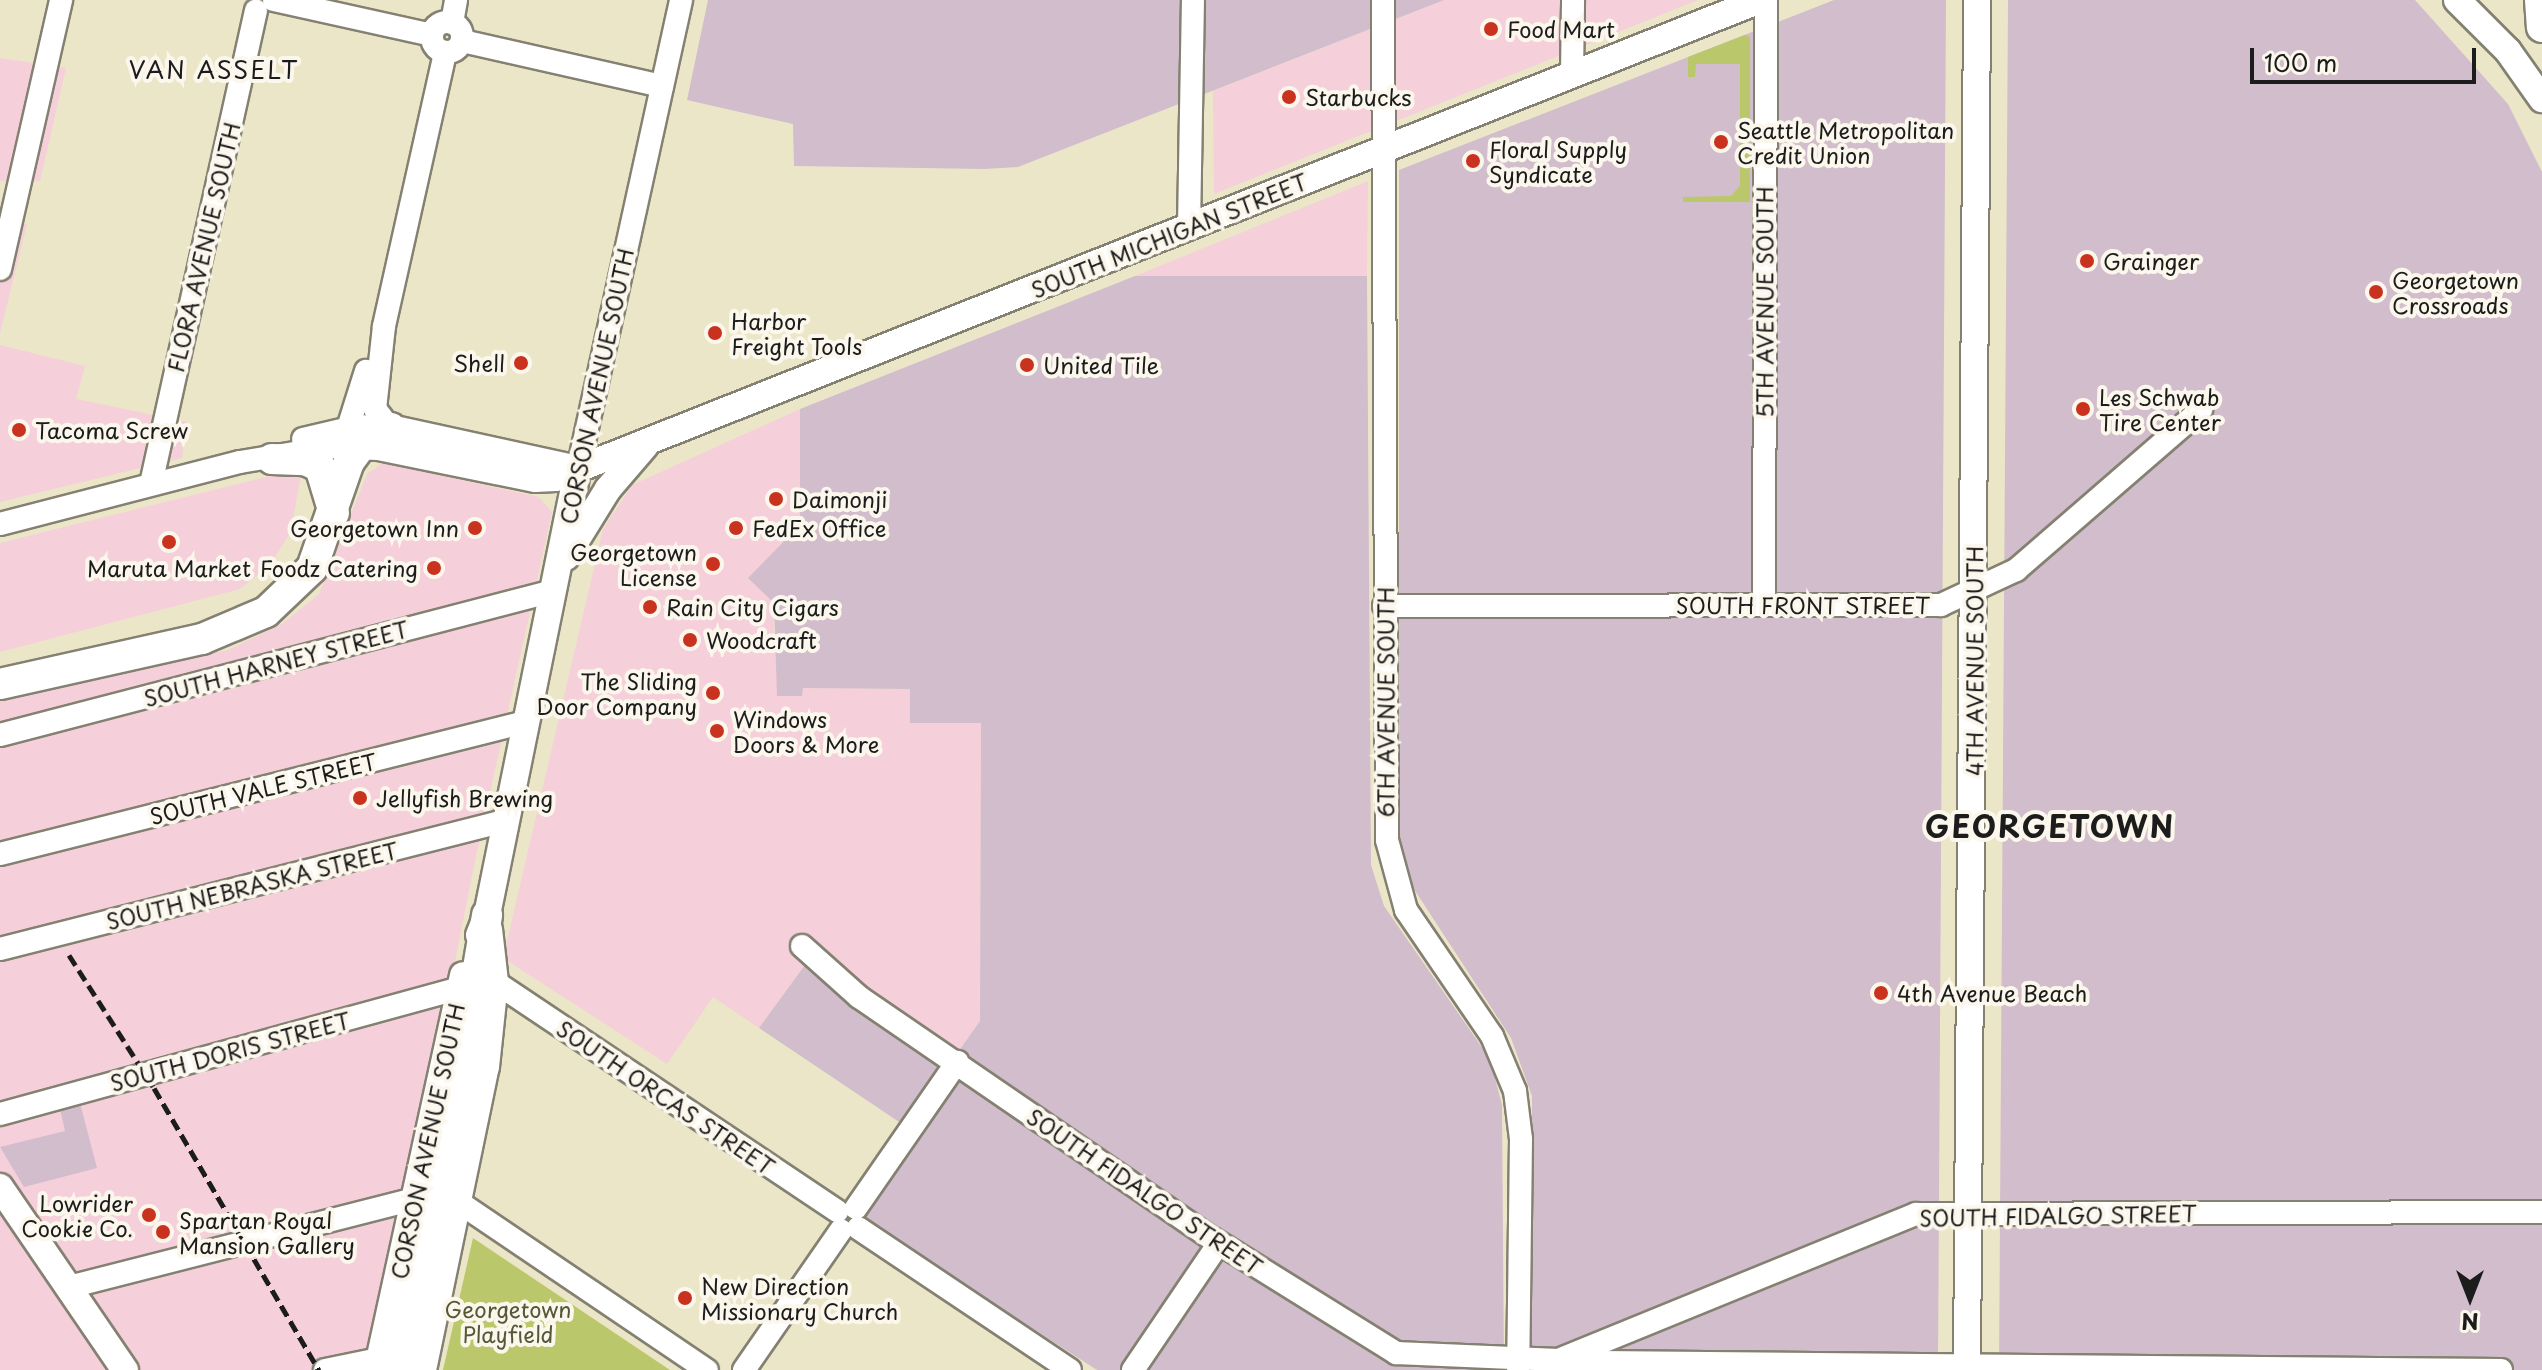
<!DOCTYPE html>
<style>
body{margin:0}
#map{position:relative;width:2542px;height:1370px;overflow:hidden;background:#ece6c9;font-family:"Playpen Sans",sans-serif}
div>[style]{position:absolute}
.built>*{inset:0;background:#f5cfd9}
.industrial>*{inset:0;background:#d1bdcb}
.green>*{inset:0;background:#bac86b}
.roads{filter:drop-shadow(2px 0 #848172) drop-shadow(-2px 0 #848172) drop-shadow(0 2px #848172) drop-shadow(0 -2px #848172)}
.minor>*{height:22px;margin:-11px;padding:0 11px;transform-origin:11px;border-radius:11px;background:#fff}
.minor>.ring{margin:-11px;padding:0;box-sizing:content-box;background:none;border:22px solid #fff;border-radius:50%}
.major>*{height:26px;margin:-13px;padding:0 13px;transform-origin:13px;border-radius:13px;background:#fff}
.highway>*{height:30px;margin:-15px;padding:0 15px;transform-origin:15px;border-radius:15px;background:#fff}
.rail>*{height:5px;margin-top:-2.5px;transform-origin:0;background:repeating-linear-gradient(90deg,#1c1c1c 0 12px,transparent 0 18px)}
.dots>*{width:22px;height:22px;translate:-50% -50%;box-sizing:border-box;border:4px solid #fbf7ec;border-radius:50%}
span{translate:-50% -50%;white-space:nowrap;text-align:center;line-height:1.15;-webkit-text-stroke:8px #fbf7ec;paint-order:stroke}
.poi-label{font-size:22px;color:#1c1c1c}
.left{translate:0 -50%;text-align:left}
.right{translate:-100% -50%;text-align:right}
.street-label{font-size:22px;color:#1c1c1c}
.park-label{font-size:22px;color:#535838}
.neighbourhood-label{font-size:24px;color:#1c1c1c;letter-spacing:2px}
.district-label{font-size:30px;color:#1c1c1c;font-weight:700;letter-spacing:2px}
.north{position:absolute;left:2430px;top:1258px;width:80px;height:80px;-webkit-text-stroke:6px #fbf7ec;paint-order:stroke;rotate:180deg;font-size:22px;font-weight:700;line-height:32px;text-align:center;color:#1c1c1c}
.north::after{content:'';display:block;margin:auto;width:28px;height:36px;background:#1c1c1c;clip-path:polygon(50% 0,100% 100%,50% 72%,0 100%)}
.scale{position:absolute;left:2250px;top:48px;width:226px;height:36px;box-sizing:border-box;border:4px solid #1c1c1c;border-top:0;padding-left:10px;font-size:24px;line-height:28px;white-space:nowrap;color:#1c1c1c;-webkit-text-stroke:6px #fbf7ec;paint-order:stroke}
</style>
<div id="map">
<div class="built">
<div style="clip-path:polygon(1444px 0,1698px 0,1214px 194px,1213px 91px)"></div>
<div style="clip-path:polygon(0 58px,66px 68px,40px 181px,0 181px)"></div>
<div style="clip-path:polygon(1368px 181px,1367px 276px,1135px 276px)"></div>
<div style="clip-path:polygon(0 219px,27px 224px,0 333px)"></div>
<div style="clip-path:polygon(0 345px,85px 366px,76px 399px,187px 422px,182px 458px,0 502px)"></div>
<div style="clip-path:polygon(800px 409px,800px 526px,749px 578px,774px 603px,774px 634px,802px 696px,802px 688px,910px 689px,910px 723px,981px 723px,980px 1021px,957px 1053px,810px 958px,759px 1028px,713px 997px,667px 1064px,503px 958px,603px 529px,632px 485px)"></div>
<div style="clip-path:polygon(383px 463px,539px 497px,552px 512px,473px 870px,375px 1370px,0 1370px,0 700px,228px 650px,282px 624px,319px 594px,367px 474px)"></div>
<div style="clip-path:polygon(302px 468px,291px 532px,269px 566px,240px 589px,0 652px,0 543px)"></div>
</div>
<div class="industrial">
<div style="clip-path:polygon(708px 0,1444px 0,1018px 167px,984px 169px,794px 166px,793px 124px,687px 100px)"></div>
<div style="clip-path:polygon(1834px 0,1946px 0,1938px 1370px,1531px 1370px,1532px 1096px,1511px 1038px,1410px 883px,1399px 836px,1399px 170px)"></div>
<div style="clip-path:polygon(2008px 0,2415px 0,2508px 104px,2542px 172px,2542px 1370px,1999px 1370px)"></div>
<div style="clip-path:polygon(1135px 276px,1367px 276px,1371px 865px,1384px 906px,1490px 1059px,1502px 1105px,1504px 1370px,1097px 1370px,866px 1221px,866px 1206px,920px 1136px,759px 1028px,810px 958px,958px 1052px,980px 1021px,981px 723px,910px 723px,910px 689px,803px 688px,802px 696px,777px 696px,774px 603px,748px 578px,800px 525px,800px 409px)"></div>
<div style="clip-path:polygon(80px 1103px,97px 1168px,24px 1187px,0 1147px,65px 1131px,60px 1109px)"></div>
</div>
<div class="green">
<div style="clip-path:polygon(1745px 35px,1750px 37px,1750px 202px,1683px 202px,1683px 197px,1731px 196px,1740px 186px,1740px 64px,1696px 64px,1695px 77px,1688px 77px,1688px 57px)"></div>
<div style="clip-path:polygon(473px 1238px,670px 1370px,443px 1370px)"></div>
</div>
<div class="roads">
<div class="minor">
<div style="left:274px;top:0;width:162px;rotate:12.5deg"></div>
<div style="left:1383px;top:0;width:840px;rotate:89.73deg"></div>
<div style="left:1387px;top:840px;width:73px;rotate:74.8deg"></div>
<div style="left:1406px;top:910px;width:153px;rotate:55.7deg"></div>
<div style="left:1492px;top:1036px;width:60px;rotate:67.3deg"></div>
<div style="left:1515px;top:1091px;width:48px;rotate:82.9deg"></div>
<div style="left:1521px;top:1139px;width:231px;rotate:90.7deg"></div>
<div class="ring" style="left:432px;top:22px;width:8px;height:8px"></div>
<div style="left:452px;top:23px;width:23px;rotate:-80deg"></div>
<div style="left:462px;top:41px;width:205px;rotate:12.7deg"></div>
<div style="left:1572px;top:75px;width:75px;rotate:-89.2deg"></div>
<div style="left:1189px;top:227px;width:227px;rotate:-89deg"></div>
<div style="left:0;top:269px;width:276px;rotate:-77.2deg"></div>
<div style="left:348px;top:428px;width:60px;rotate:-72.5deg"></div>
<div style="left:390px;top:428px;width:24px;rotate:-128deg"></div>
<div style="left:375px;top:409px;width:83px;rotate:-83.8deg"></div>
<div style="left:384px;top:326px;width:281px;rotate:-77.4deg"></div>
<div style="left:303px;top:439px;width:57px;rotate:-13.1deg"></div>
<div style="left:359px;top:426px;width:31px;rotate:4deg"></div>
<div style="left:151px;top:484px;width:485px;rotate:-77.5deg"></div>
<div style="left:0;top:524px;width:248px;rotate:-14.5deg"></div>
<div style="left:240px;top:462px;width:91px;rotate:-9.5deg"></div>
<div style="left:330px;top:447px;width:48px;rotate:2.4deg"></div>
<div style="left:378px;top:449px;width:160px;rotate:11.5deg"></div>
<div style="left:535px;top:481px;width:21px;rotate:-3deg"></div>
<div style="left:556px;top:480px;width:25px;rotate:-27deg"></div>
<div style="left:578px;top:469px;width:480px;rotate:-77.6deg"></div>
<div style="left:1764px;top:605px;width:605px;rotate:-89.81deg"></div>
<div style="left:1384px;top:606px;width:557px;rotate:-0.1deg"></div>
<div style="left:1941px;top:605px;width:83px;rotate:-25deg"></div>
<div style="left:2016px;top:570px;width:245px;rotate:-40.9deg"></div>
<div style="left:0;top:735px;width:571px;rotate:-14.6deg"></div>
<div style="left:0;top:854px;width:541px;rotate:-14.11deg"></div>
<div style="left:802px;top:946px;width:76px;rotate:41.8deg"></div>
<div style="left:859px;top:997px;width:429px;rotate:34.4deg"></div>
<div style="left:1213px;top:1239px;width:216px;rotate:31.9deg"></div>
<div style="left:1396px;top:1353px;width:203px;rotate:2.5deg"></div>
<div style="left:1599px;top:1362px;width:902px;rotate:0.51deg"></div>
<div style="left:0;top:949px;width:520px;rotate:-14.25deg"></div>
<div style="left:495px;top:982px;width:412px;rotate:33.8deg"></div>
<div style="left:0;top:1114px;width:477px;rotate:-15.3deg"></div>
<div style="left:460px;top:1203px;width:298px;rotate:34.1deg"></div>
<div style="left:856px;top:1208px;width:178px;rotate:-55.3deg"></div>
<div style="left:858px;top:1228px;width:255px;rotate:33.8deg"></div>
<div style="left:69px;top:1287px;width:355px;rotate:-14.3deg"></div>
<div style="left:1563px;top:1358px;width:381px;rotate:-22.2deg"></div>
<div style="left:1916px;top:1214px;width:626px;rotate:-0.18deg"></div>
<div style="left:325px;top:1370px;width:55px;rotate:-11.5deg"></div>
<div style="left:744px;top:1370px;width:170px;rotate:-55.3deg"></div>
<div style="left:1133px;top:1370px;width:153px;rotate:-55.9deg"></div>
</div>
<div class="major">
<div style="left:2457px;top:0;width:72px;rotate:45deg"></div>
<div style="left:2508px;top:51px;width:59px;rotate:54.7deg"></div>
<div style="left:390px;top:428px;width:192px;rotate:12.3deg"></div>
<div style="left:578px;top:469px;width:1272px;rotate:-21.64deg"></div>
<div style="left:566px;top:557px;width:80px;rotate:-58.3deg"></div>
<div style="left:608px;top:489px;width:57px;rotate:-49.3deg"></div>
<div style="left:479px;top:935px;width:22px;rotate:-68deg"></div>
<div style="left:487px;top:915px;width:455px;rotate:-78.5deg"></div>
<div style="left:0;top:1187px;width:222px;rotate:55.7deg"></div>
<div style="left:377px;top:1370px;width:404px;rotate:-77.7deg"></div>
<div style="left:423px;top:1370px;width:309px;rotate:-78.3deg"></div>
<div style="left:486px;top:1067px;width:85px;rotate:-84deg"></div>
<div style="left:495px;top:982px;width:53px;rotate:-96.5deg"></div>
<div style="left:1967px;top:1370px;width:1370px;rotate:-89.58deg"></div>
</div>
<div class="highway">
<div style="left:2540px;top:0;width:27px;rotate:86deg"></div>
<div style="left:272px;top:459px;width:33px;rotate:2deg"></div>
<div style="left:305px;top:460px;width:17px;rotate:25deg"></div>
<div style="left:320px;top:467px;width:48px;rotate:73.1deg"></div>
<div style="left:0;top:684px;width:207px;rotate:-12.6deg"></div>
<div style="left:202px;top:639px;width:69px;rotate:-22.9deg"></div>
<div style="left:266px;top:612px;width:64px;rotate:-43.7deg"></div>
<div style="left:312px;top:568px;width:112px;rotate:-70.8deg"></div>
<div style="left:349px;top:462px;width:19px;rotate:-54deg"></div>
<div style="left:360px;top:447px;width:36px;rotate:-32deg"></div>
<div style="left:395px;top:1370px;width:252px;rotate:-77.2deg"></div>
<div style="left:451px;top:1124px;width:212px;rotate:-80.2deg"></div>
</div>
</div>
<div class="rail">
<div style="left:69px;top:955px;width:158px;rotate:57.4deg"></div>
<div style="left:154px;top:1088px;width:327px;rotate:59.7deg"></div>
</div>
<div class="dots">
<div style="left:1491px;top:29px;background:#c8321e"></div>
<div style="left:1289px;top:97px;background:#c8321e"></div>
<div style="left:1721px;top:142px;background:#c8321e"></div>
<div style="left:1473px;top:161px;background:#c8321e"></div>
<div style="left:2087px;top:261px;background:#c8321e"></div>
<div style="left:2376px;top:292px;background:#c8321e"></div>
<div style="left:715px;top:333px;background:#c8321e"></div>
<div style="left:521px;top:363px;background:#c8321e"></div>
<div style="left:1027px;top:365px;background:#c8321e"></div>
<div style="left:2083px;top:409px;background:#c8321e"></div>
<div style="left:19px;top:430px;background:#c8321e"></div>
<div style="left:776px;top:499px;background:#c8321e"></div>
<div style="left:475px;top:528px;background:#c8321e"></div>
<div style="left:736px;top:528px;background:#c8321e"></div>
<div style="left:169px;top:542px;background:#c8321e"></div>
<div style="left:713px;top:564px;background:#c8321e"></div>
<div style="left:434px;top:568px;background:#c8321e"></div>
<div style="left:650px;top:607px;background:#c8321e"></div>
<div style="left:690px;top:640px;background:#c8321e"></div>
<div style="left:713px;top:693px;background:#c8321e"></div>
<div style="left:717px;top:731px;background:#c8321e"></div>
<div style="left:360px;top:798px;background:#c8321e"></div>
<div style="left:1881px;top:993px;background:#c8321e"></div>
<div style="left:149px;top:1215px;background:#c8321e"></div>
<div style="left:163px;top:1232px;background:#c8321e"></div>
<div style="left:685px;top:1298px;background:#c8321e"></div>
</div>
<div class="poi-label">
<span class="left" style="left:1507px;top:29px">Food Mart</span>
<span class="left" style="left:1305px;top:97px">Starbucks</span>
<span class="left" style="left:1737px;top:142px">Seattle Metropolitan<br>Credit Union</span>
<span class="left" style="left:1489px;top:161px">Floral Supply<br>Syndicate</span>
<span class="left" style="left:2103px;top:261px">Grainger</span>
<span class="left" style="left:2392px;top:292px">Georgetown<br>Crossroads</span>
<span class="left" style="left:731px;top:333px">Harbor<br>Freight Tools</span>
<span class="right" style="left:505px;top:363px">Shell</span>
<span class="left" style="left:1043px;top:365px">United Tile</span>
<span class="left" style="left:2099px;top:409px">Les Schwab<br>Tire Center</span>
<span class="left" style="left:35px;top:430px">Tacoma Screw</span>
<span class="left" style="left:792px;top:499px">Daimonji</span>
<span class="right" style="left:459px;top:528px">Georgetown Inn</span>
<span class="left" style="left:752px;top:528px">FedEx Office</span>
<span class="right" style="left:697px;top:564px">Georgetown<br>License</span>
<span style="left:169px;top:568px">Maruta Market</span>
<span class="right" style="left:418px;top:568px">Foodz Catering</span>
<span class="left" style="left:666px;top:607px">Rain City Cigars</span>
<span class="left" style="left:706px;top:640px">Woodcraft</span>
<span class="right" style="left:697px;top:693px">The Sliding<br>Door Company</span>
<span class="left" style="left:733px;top:731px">Windows<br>Doors &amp; More</span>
<span class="left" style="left:376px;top:798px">Jellyfish Brewing</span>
<span class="left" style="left:1897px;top:993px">4th Avenue Beach</span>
<span class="right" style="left:133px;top:1215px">Lowrider<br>Cookie Co.</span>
<span class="left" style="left:179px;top:1232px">Spartan Royal<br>Mansion Gallery</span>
<span class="left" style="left:701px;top:1298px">New Direction<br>Missionary Church</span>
</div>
<div class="street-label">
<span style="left:1169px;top:235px;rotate:-22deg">SOUTH MICHIGAN STREET</span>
<span style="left:203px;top:247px;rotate:-77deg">FLORA AVENUE SOUTH</span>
<span style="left:1764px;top:302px;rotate:-90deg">5TH AVENUE SOUTH</span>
<span style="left:596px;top:386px;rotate:-78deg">CORSON AVENUE SOUTH</span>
<span style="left:1803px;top:605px">SOUTH FRONT STREET</span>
<span style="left:1974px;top:661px;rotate:-90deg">4TH AVENUE SOUTH</span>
<span style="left:276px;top:663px;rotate:-15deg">SOUTH HARNEY STREET</span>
<span style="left:1385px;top:702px;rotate:-90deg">6TH AVENUE SOUTH</span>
<span style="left:263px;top:788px;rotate:-14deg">SOUTH VALE STREET</span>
<span style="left:252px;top:885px;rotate:-14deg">SOUTH NEBRASKA STREET</span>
<span style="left:230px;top:1051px;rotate:-15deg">SOUTH DORIS STREET</span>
<span style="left:666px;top:1097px;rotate:34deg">SOUTH ORCAS STREET</span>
<span style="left:427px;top:1141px;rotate:-78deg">CORSON AVENUE SOUTH</span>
<span style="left:1145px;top:1191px;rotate:34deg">SOUTH FIDALGO STREET</span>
<span style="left:2058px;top:1215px;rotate:-1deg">SOUTH FIDALGO STREET</span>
</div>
<div class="park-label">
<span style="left:508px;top:1321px">Georgetown<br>Playfield</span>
</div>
<div class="neighbourhood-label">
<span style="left:214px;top:70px">VAN ASSELT</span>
</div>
<div class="district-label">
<span style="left:2050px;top:826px">GEORGETOWN</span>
</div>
<div class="north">N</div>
<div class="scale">100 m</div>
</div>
